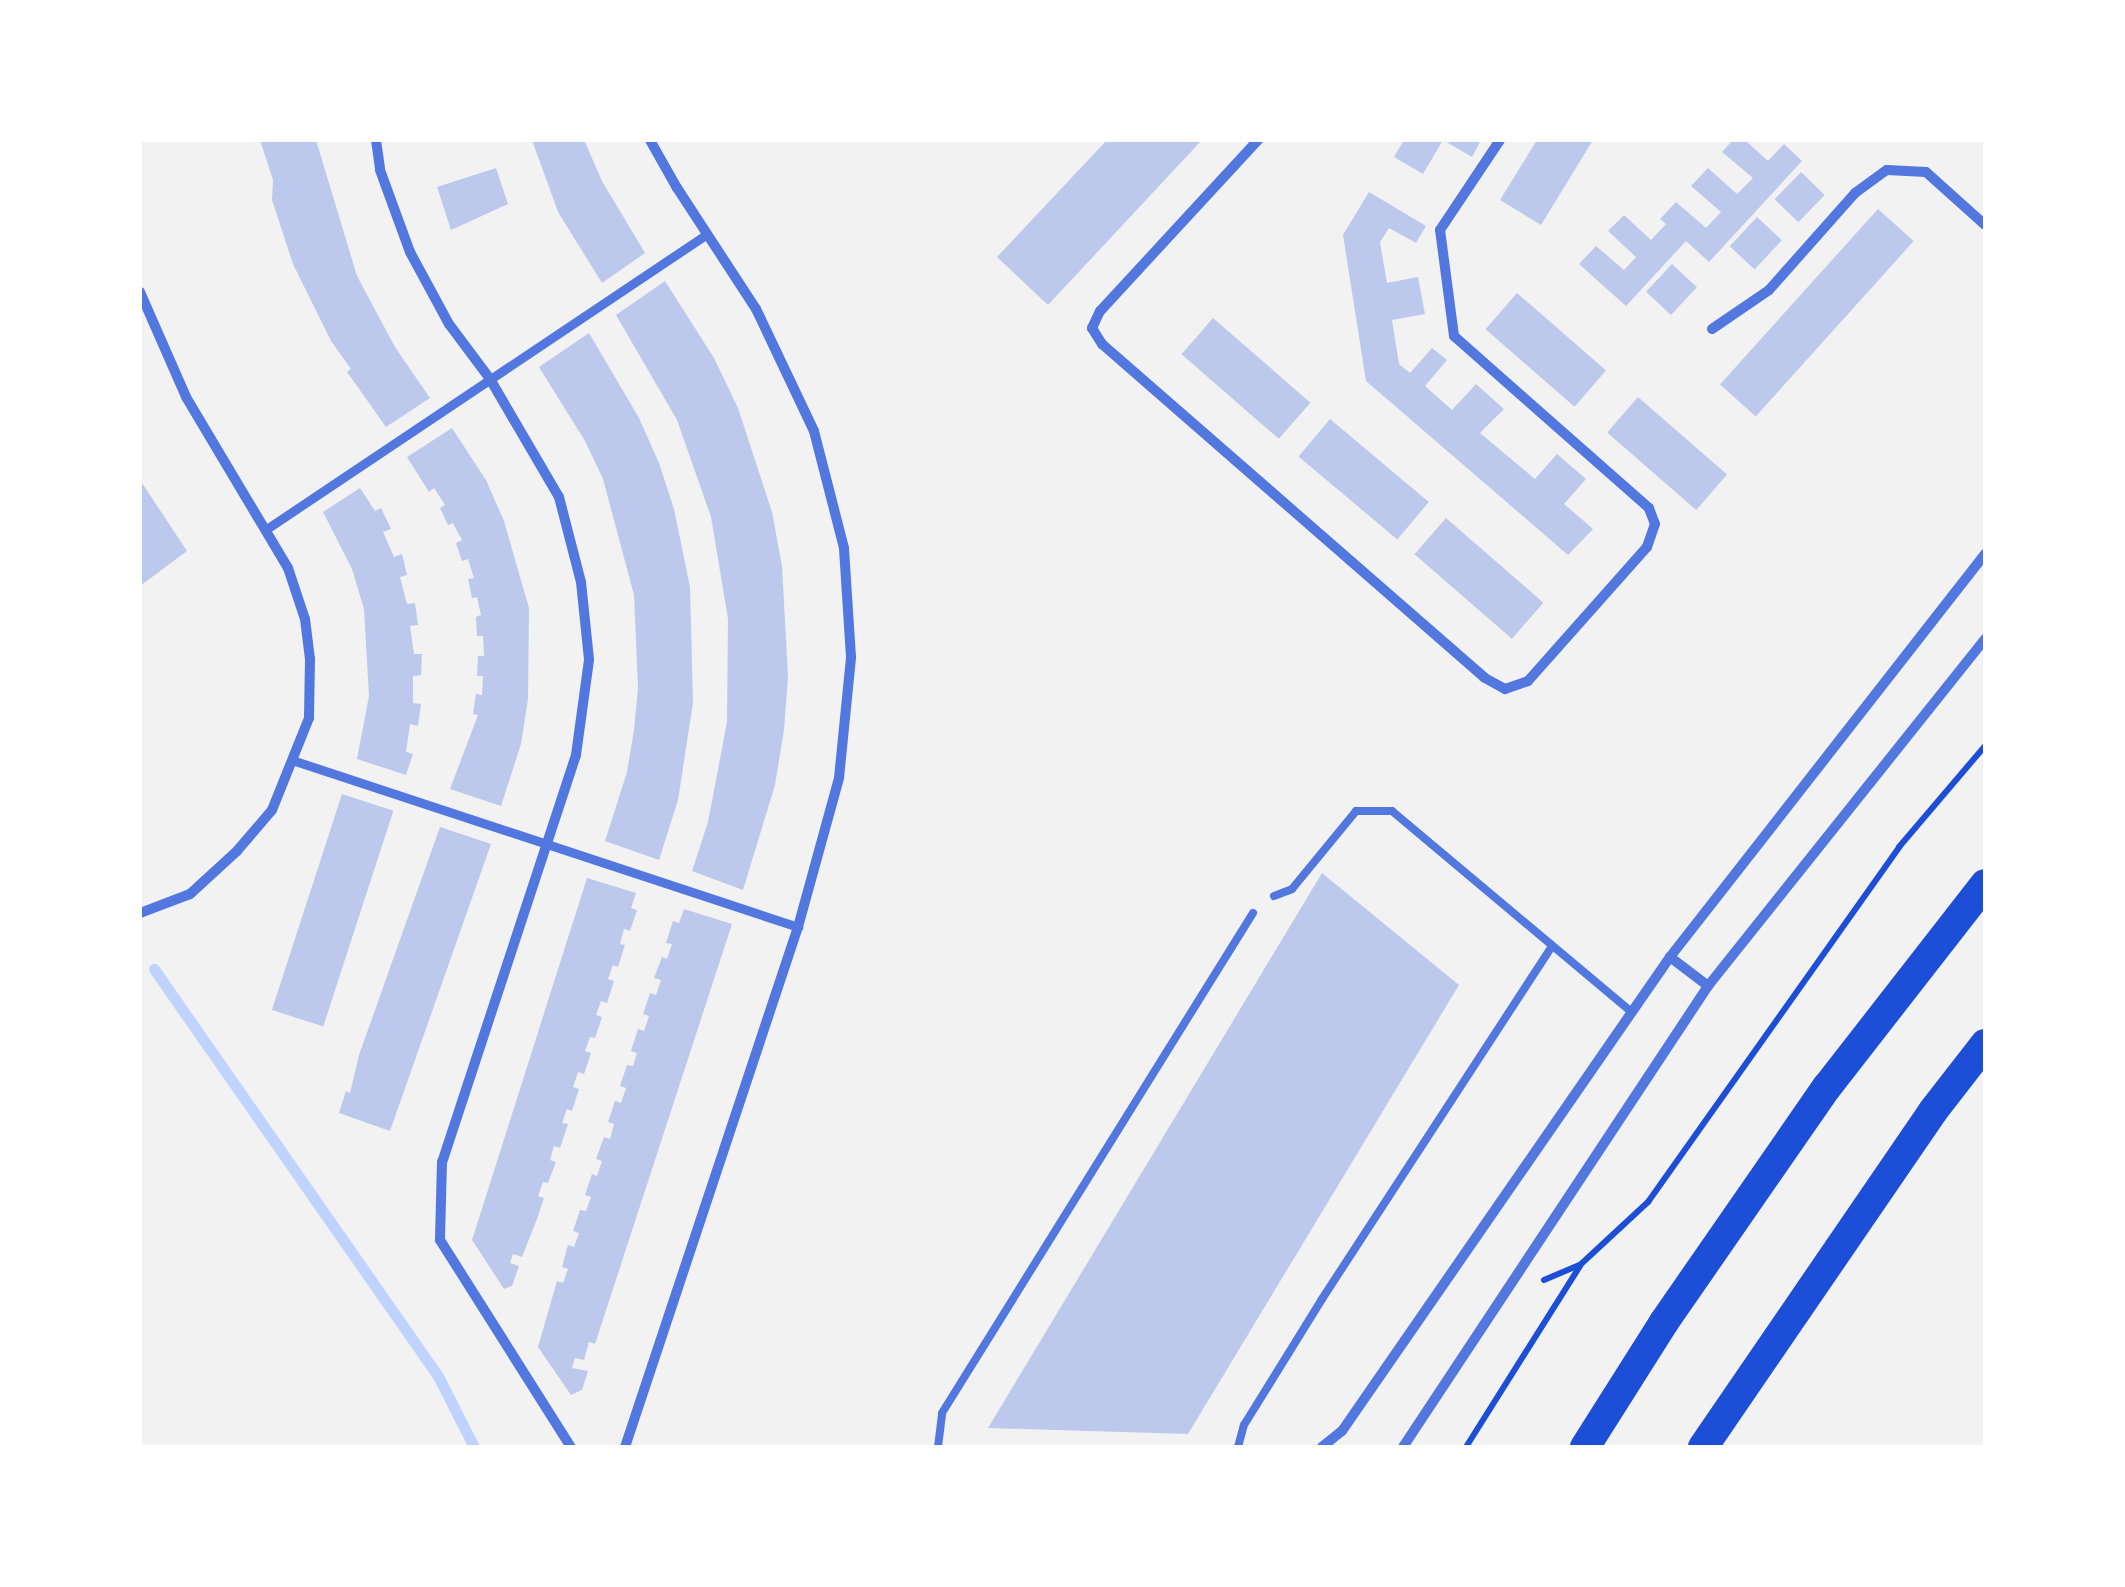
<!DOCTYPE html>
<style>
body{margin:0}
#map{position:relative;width:2125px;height:1587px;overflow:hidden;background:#f2f2f2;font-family:Quicksand,sans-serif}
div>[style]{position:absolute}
.stream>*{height:11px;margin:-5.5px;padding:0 5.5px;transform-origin:5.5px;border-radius:5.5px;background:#bfd3fe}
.building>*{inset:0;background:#bdc9ec;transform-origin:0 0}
.path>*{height:6px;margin:-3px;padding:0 3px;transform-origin:3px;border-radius:3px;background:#1d4ed8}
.service>*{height:8px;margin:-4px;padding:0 4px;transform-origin:4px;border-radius:4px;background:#5277de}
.pedestrian>*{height:9px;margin:-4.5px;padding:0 4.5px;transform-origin:4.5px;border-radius:4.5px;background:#5277de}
.minor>*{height:10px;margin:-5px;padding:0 5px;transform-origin:5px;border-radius:5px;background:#5277de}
.motorway>*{height:30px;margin:-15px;padding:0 15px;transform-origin:15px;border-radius:15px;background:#1d4ed8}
span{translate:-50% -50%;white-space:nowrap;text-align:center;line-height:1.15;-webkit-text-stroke:8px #fff;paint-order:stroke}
.frame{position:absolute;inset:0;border:142px solid #fff;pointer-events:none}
</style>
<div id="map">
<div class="stream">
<div style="left:154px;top:969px;width:494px;rotate:55.1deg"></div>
<div style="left:437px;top:1374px;width:82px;rotate:63.1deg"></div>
</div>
<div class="building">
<div style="clip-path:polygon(260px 140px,316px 140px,357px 276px,395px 347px,430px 398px,386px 427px,347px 372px,351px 369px,331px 341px,293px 264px,272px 200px,273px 180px)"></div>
<div style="clip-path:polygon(532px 140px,584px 140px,602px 181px,645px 253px,602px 283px,558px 212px)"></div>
<div style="clip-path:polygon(1107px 140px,1202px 140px,1048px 305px,997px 257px)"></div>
<div style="clip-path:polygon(1404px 140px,1481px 140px,1472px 157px,1443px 140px,1423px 174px,1394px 157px)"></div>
<div style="clip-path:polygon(1537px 140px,1593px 140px,1541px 225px,1500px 200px)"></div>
<div style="clip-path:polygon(1733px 140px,1745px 140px,1768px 161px,1784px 144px,1802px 161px,1709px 262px,1686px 241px,1626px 306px,1579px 264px,1596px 246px,1624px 270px,1636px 257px,1608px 231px,1624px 215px,1651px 240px,1666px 224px,1660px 219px,1676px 202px,1706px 228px,1721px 212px,1691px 186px,1708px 168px,1737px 194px,1753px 178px,1722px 152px)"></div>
<div style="clip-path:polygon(496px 168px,508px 204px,451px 230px,437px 187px)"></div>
<div style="left:1801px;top:172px;width:33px;height:38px;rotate:44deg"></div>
<div style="clip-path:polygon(1369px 192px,1426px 226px,1416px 243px,1389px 228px,1380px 242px,1387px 283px,1418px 277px,1425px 314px,1392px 320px,1399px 364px,1410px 373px,1432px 348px,1447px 360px,1425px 386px,1452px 410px,1476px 384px,1504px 409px,1480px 433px,1535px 479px,1557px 454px,1586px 479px,1564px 504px,1593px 529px,1568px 555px,1366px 381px,1343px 235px)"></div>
<div style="left:1878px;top:209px;width:48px;height:236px;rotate:42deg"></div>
<div style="left:1757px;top:217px;width:34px;height:40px;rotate:43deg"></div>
<div style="left:1672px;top:264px;width:34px;height:38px;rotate:43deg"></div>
<div style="clip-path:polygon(665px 281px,714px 358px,738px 408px,772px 512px,782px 566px,788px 676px,784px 730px,775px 785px,743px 890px,692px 871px,708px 822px,727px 722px,728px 619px,711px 517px,677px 420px,616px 315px)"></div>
<div style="left:1517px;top:293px;width:118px;height:48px;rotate:41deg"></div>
<div style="left:1213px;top:318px;width:129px;height:48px;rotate:41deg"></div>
<div style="clip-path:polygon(589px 333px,639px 418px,659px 463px,674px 509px,690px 587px,693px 703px,678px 800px,659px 860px,605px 841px,627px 772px,634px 730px,638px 688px,634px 595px,603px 479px,585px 441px,539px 367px)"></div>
<div style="left:1638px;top:397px;width:118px;height:47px;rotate:41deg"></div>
<div style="left:1330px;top:419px;width:129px;height:49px;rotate:40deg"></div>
<div style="clip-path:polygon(452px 428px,486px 480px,504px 521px,529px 608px,528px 699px,521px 744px,501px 806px,450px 789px,478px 715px,473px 714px,476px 694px,482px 695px,483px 676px,477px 676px,478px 656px,484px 656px,483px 636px,477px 636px,476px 617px,481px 615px,477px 597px,472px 598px,468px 579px,474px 578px,468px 559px,462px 561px,456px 543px,462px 540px,453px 523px,448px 525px,440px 508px,445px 505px,434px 488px,429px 492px,407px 457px)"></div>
<div style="clip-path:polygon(140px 480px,187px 551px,140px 586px)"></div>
<div style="clip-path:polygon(360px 488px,375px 511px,381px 508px,391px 529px,383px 532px,394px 557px,402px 554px,407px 575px,400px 577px,407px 604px,415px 603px,418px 625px,410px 626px,414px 654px,422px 654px,421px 675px,413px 676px,413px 703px,421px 704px,418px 726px,410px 724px,406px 752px,413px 754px,406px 775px,357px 759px,369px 696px,364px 609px,352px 569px,323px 512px)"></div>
<div style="left:1446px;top:518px;width:129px;height:48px;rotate:41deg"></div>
<div style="left:342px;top:794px;width:54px;height:227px;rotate:18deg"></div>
<div style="clip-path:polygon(440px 827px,491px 844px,390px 1131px,339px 1113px,346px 1091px,350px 1093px,359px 1055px)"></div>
<div style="clip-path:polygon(1322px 873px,1459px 985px,1322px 1212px,1188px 1434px,988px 1428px)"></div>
<div style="clip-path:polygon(587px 878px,636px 893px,631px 908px,637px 910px,630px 931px,624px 929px,620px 944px,625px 945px,618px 967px,613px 965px,608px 979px,614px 981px,607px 1003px,601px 1001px,596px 1015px,602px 1017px,595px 1038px,590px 1037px,585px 1051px,591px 1053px,584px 1074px,578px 1072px,573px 1087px,579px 1089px,572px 1111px,567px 1109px,562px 1123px,568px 1124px,560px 1148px,554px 1146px,550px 1160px,556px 1162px,548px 1183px,543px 1182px,538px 1196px,544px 1198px,537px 1219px,522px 1257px,513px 1254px,510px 1263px,519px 1266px,512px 1286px,504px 1289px,472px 1240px)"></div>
<div style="clip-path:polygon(684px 909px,732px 924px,595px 1344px,589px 1342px,584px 1360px,575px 1358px,572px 1368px,588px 1371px,582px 1390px,571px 1395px,538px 1347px,557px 1281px,563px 1283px,568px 1269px,562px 1267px,568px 1245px,574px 1247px,579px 1233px,573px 1231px,580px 1210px,586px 1211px,591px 1197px,585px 1195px,592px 1174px,597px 1176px,602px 1161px,596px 1159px,604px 1137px,610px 1139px,614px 1124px,608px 1122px,615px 1101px,621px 1103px,626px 1088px,620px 1086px,627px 1065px,633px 1066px,637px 1053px,631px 1051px,638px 1029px,644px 1031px,649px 1016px,643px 1014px,650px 993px,656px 995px,661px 980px,654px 978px,662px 957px,667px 959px,672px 944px,666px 943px,673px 921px,679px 923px)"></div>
</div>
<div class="path">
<div style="left:1544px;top:1280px;width:39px;rotate:-23deg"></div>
<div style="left:1580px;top:1265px;width:93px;rotate:-42.8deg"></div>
<div style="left:1648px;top:1202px;width:435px;rotate:-54.7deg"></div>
<div style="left:1899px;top:847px;width:133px;rotate:-49.6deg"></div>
<div style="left:1466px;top:1447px;width:214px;rotate:-57.8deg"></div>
</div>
<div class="service">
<div style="left:1274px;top:896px;width:19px;rotate:-21deg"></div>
<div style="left:1292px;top:889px;width:101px;rotate:-50.6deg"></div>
<div style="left:1356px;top:811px;width:36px"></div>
<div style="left:1392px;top:811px;width:311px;rotate:40deg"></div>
<div style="left:938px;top:1447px;width:34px;rotate:-83deg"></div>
<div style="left:942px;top:1413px;width:589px;rotate:-58.12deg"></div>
<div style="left:1238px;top:1447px;width:23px;rotate:-75deg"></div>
<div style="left:1244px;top:1425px;width:148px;rotate:-58.2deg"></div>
<div style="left:1322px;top:1299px;width:419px;rotate:-56.9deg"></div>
</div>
<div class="pedestrian">
<div style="left:265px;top:530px;width:532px;rotate:-33.81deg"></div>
<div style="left:295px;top:761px;width:530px;rotate:18.26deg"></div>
</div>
<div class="minor">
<div style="left:376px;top:140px;width:30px;rotate:82deg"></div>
<div style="left:380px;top:170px;width:87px;rotate:69.9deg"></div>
<div style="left:410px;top:252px;width:82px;rotate:61.6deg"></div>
<div style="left:449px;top:324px;width:69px;rotate:53.3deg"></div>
<div style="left:490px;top:379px;width:137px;rotate:59.7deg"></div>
<div style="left:559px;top:497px;width:88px;rotate:75.5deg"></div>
<div style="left:581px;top:582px;width:78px;rotate:84.1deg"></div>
<div style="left:589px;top:660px;width:96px;rotate:97.8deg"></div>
<div style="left:576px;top:755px;width:428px;rotate:108.2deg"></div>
<div style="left:442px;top:1162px;width:78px;rotate:91.5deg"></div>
<div style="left:440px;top:1240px;width:245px;rotate:57.7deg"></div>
<div style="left:1258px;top:140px;width:233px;rotate:132.7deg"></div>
<div style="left:1100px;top:311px;width:19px;rotate:115deg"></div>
<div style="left:1092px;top:328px;width:19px;rotate:58deg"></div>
<div style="left:1102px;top:344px;width:508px;rotate:41.09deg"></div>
<div style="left:1485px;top:678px;width:23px;rotate:29deg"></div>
<div style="left:1505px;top:689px;width:24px;rotate:-19deg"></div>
<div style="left:1528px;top:681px;width:179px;rotate:-48.4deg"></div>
<div style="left:1647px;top:547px;width:24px;rotate:-71deg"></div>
<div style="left:1655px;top:524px;width:17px;rotate:-111deg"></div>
<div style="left:1649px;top:508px;width:260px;rotate:-138.6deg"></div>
<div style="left:1454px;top:336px;width:107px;rotate:-97.5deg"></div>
<div style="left:1440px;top:230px;width:108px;rotate:-56.3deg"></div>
<div style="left:140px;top:292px;width:115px;rotate:66.3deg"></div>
<div style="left:186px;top:397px;width:199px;rotate:59.2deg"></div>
<div style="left:288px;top:568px;width:54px;rotate:71.6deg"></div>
<div style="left:305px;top:619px;width:40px;rotate:82.9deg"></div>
<div style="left:310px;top:659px;width:59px;rotate:91deg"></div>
<div style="left:309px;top:718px;width:99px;rotate:111.9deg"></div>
<div style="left:272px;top:810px;width:54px;rotate:130.5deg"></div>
<div style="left:237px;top:851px;width:64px;rotate:137.5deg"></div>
<div style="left:190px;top:894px;width:53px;rotate:159.2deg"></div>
<div style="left:1712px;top:329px;width:69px;rotate:-34.4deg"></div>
<div style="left:1769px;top:290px;width:130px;rotate:-48.4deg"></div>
<div style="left:1855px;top:193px;width:39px;rotate:-36deg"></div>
<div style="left:1887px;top:170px;width:39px;rotate:3deg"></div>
<div style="left:1926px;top:172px;width:79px;rotate:41.9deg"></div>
<div style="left:1670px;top:957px;width:48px;rotate:37.3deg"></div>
<div style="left:625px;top:1447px;width:548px;rotate:-71.6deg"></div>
<div style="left:798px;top:927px;width:155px;rotate:-74.6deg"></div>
<div style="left:839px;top:778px;width:122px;rotate:-84.3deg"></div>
<div style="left:851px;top:657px;width:109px;rotate:-93.7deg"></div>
<div style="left:844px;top:548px;width:121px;rotate:-104.4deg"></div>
<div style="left:814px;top:431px;width:135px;rotate:-115.4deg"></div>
<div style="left:756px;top:309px;width:145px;rotate:-123.1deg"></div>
<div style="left:677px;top:188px;width:55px;rotate:-119.4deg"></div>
<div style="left:1322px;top:1447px;width:26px;rotate:-39deg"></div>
<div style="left:1342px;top:1431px;width:576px;rotate:-55.32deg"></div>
<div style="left:1670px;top:957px;width:512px;rotate:-51.99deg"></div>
<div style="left:1403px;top:1447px;width:553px;rotate:-56.51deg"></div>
<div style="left:1708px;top:986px;width:444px;rotate:-51.4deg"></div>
</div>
<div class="motorway">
<div style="left:1585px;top:1447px;width:148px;rotate:-57.7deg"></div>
<div style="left:1664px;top:1322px;width:286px;rotate:-55.3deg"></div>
<div style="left:1827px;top:1087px;width:257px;rotate:-52.1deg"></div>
<div style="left:1703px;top:1447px;width:407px;rotate:-55.6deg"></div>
<div style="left:1933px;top:1111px;width:85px;rotate:-52.2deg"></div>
</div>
<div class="frame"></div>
</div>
